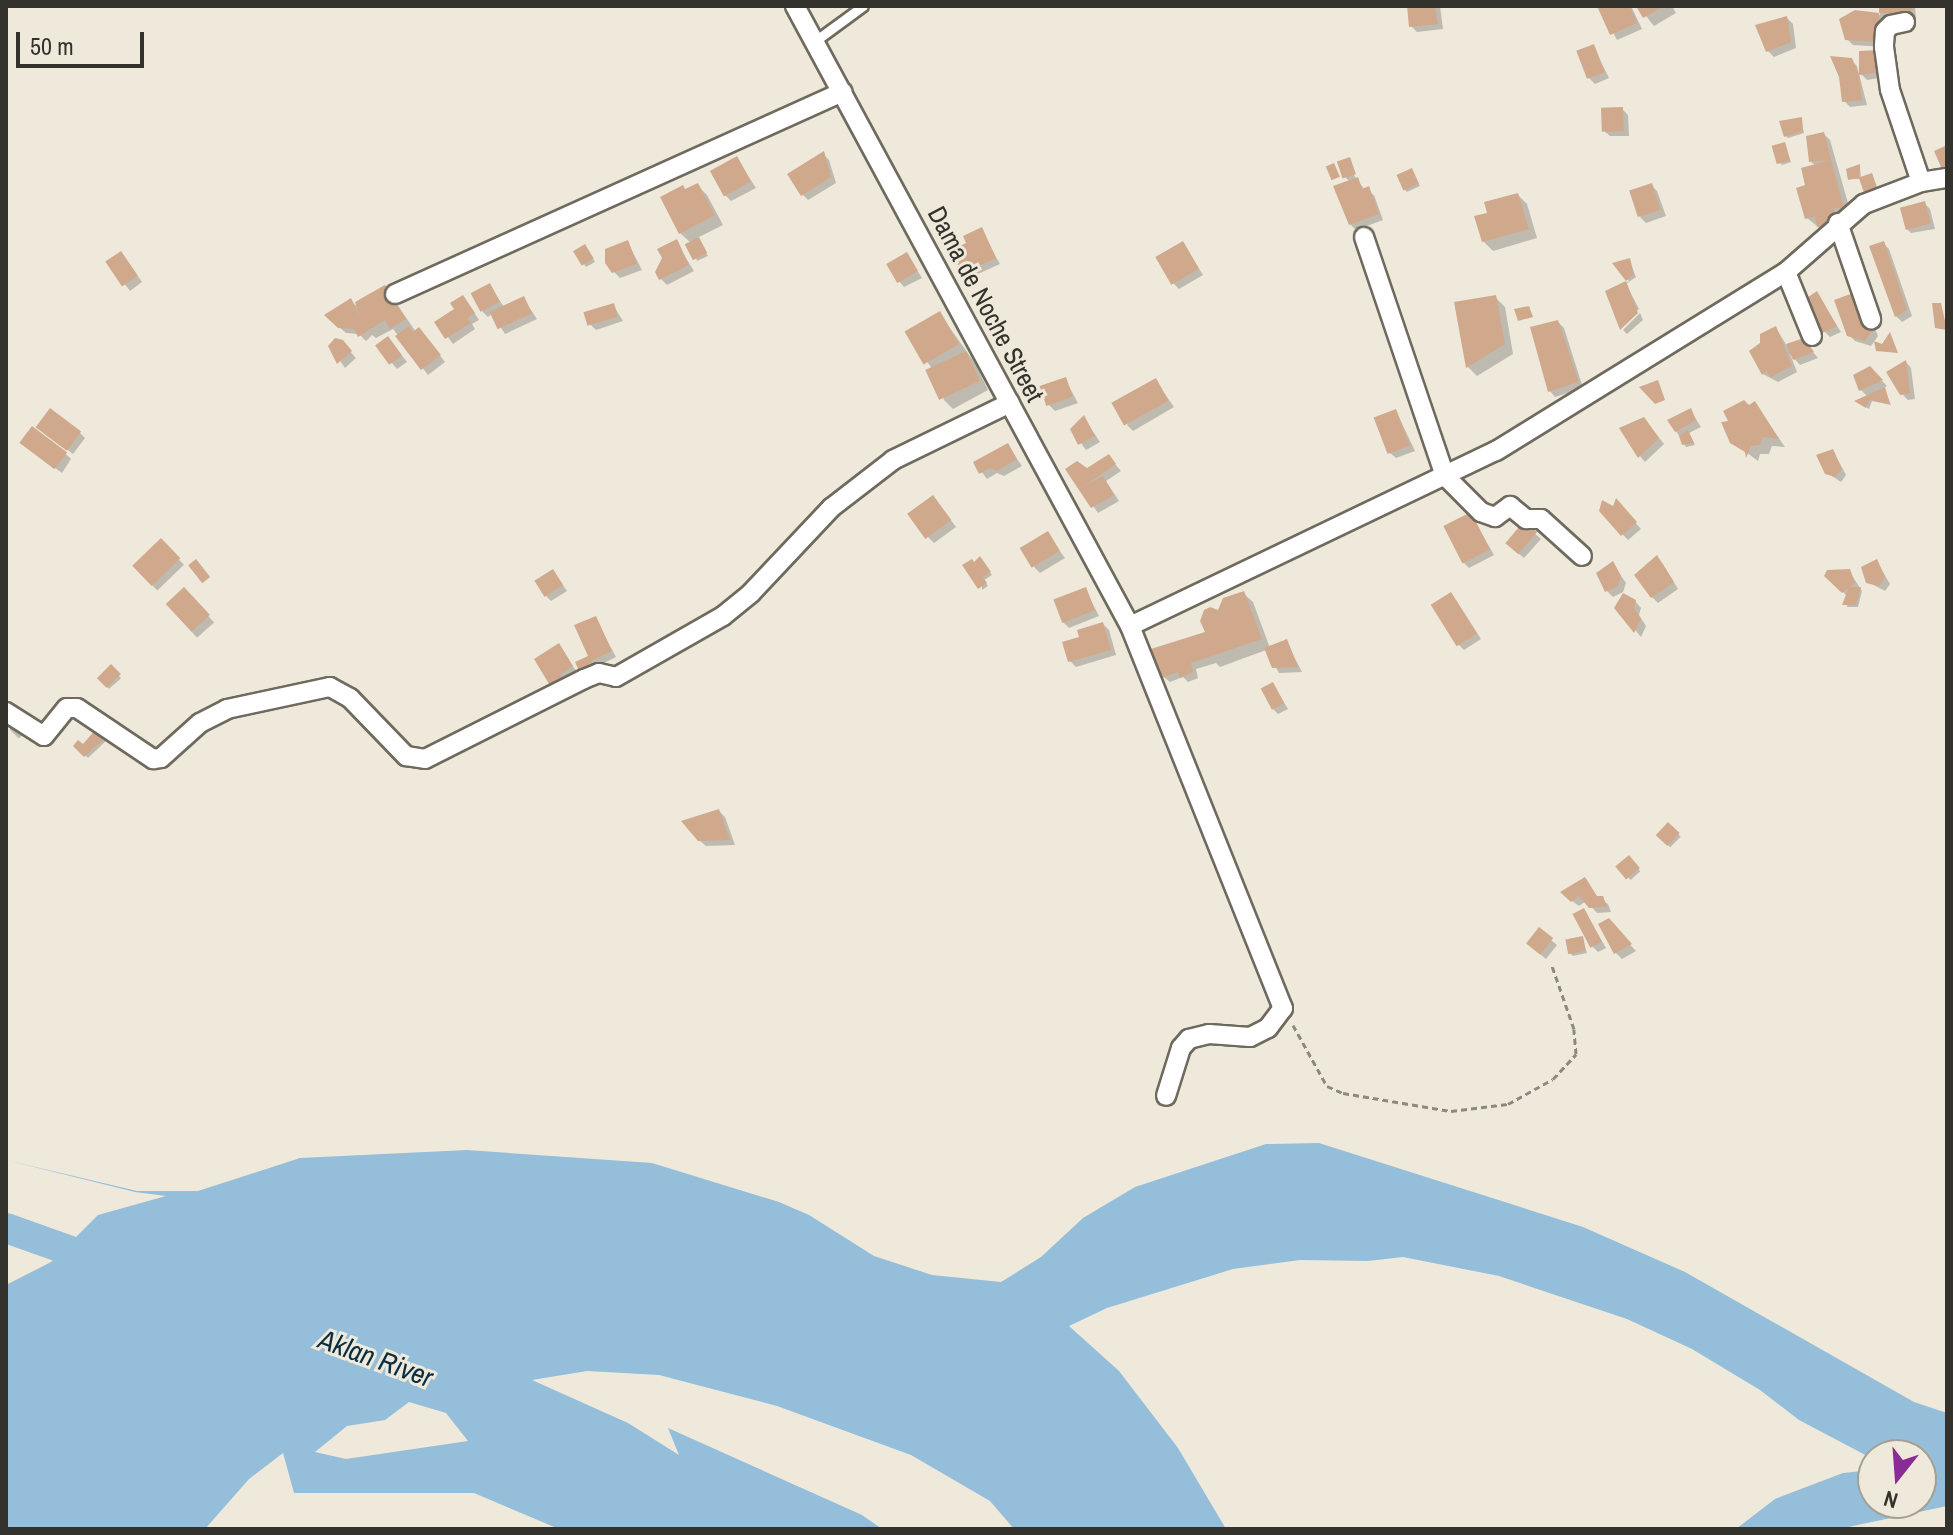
<!DOCTYPE html>
<style>
body{margin:0}
#map{position:relative;width:1953px;height:1535px;overflow:hidden;background:#eee9db;font-family:"Archivo Narrow",sans-serif}
div>[style]{position:absolute}
.water>*{inset:0;background:#94beda}
.shadow>*{inset:0;background:#0003;transform-origin:0 0}
.river>*{height:30px;margin:-15px;padding:0 15px;transform-origin:15px;border-radius:15px;background:#94beda}
.building>*{inset:0;background:#d0a98c;transform-origin:0 0}
.path>*{height:3px;margin-top:-1.5px;transform-origin:0;background:repeating-linear-gradient(90deg,#8c897f 0 6px,transparent 0 10px)}
.roads{filter:drop-shadow(2px 0 #6f6a5e) drop-shadow(-2px 0 #6f6a5e) drop-shadow(0 2px #6f6a5e) drop-shadow(0 -2px #6f6a5e)}
.service>*{height:9px;margin:-4.5px;padding:0 4.5px;transform-origin:4.5px;border-radius:4.5px;background:#fff}
.minor>*{height:18px;margin:-9px;padding:0 9px;transform-origin:9px;border-radius:9px;background:#fff}
span{translate:-50% -50%;white-space:nowrap;text-align:center;line-height:1.15;-webkit-text-stroke:6px #eee9db;paint-order:stroke}
.street-label{font-size:26px;color:#34322c}
.water-label{font-size:28px;color:#092e42;font-style:italic}
.frame{position:absolute;inset:0;border:8px solid #34322c;pointer-events:none}
.north{position:absolute;left:1857px;top:1439px;width:80px;height:80px;box-sizing:border-box;background:#eee9db;border:2px solid #a4a095;border-radius:50%;rotate:197deg;font-size:22px;font-weight:700;line-height:32px;text-align:center;color:#34322c}
.north::after{content:'';display:block;margin:auto;width:28px;height:36px;background:#8a2c96;clip-path:polygon(50% 0,100% 100%,50% 72%,0 100%)}
.scale{position:absolute;left:16px;top:32px;width:128px;height:36px;box-sizing:border-box;border:4px solid #34322c;border-top:0;padding-left:10px;font-size:24px;line-height:28px;white-space:nowrap;color:#34322c;-webkit-text-stroke:6px #eee9db;paint-order:stroke}
</style>
<div id="map">
<div class="water">
<div style="clip-path:polygon(evenodd,1319px 1143px,1583px 1227px,1685px 1272px,1914px 1402px,1947px 1413px,1947px 1506px,1839px 1529px,1736px 1529px,1775px 1499px,1843px 1473px,1873px 1470px,1873px 1503px,1921px 1503px,1921px 1455px,1873px 1455px,1873px 1459px,1799px 1420px,1760px 1390px,1692px 1349px,1627px 1319px,1499px 1276px,1403px 1257px,1368px 1261px,1300px 1260px,1233px 1269px,1107px 1308px,1069px 1326px,1119px 1371px,1178px 1448px,1226px 1529px,1014px 1529px,990px 1501px,911px 1455px,777px 1406px,659px 1375px,587px 1371px,532px 1380px,628px 1423px,679px 1455px,668px 1428px,862px 1515px,882px 1529px,559px 1529px,474px 1493px,294px 1493px,283px 1453px,249px 1479px,205px 1529px,6px 1529px,6px 1285px,51px 1262px,98px 1215px,166px 1196px,135px 1192px,6px 1160px,137px 1191px,198px 1191px,300px 1158px,467px 1150px,652px 1163px,779px 1202px,809px 1215px,874px 1256px,932px 1275px,1001px 1282px,1041px 1257px,1083px 1218px,1135px 1187px,1266px 1144px,1319px 1143px,409px 1402px,446px 1413px,468px 1441px,346px 1459px,315px 1452px,347px 1426px,385px 1420px,409px 1402px)"></div>
</div>
<div class="shadow">
<div style="clip-path:polygon(1409px 6px,1440px 6px,1443px 29px,1417px 32px,1411px 26px)"></div>
<div style="clip-path:polygon(1599px 6px,1631px 6px,1642px 29px,1617px 40px)"></div>
<div style="clip-path:polygon(1638px 6px,1672px 6px,1676px 13px,1654px 26px)"></div>
<div style="clip-path:polygon(1881px 6px,1915px 6px,1916px 19px,1884px 18px,1885px 47px,1853px 45px,1847px 39px,1855px 12px,1880px 15px)"></div>
<div style="clip-path:polygon(1787px 18px,1793px 24px,1796px 48px,1774px 57px,1768px 51px)"></div>
<div style="clip-path:polygon(1593px 46px,1609px 78px,1595px 84px,1589px 78px)"></div>
<div style="clip-path:polygon(1861px 53px,1886px 77px,1867px 80px,1861px 74px)"></div>
<div style="clip-path:polygon(1851px 60px,1857px 66px,1867px 105px,1850px 107px,1844px 101px)"></div>
<div style="clip-path:polygon(1622px 109px,1628px 115px,1629px 136px,1610px 136px,1604px 131px)"></div>
<div style="clip-path:polygon(1801px 120px,1804px 133px,1788px 138px,1786px 136px)"></div>
<div style="clip-path:polygon(1824px 134px,1830px 140px,1852px 217px,1828px 235px,1807px 218px,1807px 186px,1816px 166px,1811px 162px)"></div>
<div style="clip-path:polygon(1784px 144px,1791px 162px,1782px 165px,1779px 162px)"></div>
<div style="clip-path:polygon(823px 154px,829px 160px,836px 183px,808px 200px,802px 194px)"></div>
<div style="clip-path:polygon(736px 158px,756px 188px,731px 201px,725px 195px)"></div>
<div style="clip-path:polygon(1349px 159px,1355px 177px,1365px 190px,1374px 195px,1383px 220px,1356px 230px,1350px 224px,1350px 182px,1345px 177px)"></div>
<div style="clip-path:polygon(1860px 166px,1861px 179px,1872px 176px,1880px 195px,1862px 179px,1850px 179px)"></div>
<div style="clip-path:polygon(1412px 171px,1420px 186px,1407px 192px,1405px 190px)"></div>
<div style="clip-path:polygon(697px 185px,707px 195px,723px 225px,697px 238px,708px 256px,697px 261px,691px 243px,680px 233px,686px 191px)"></div>
<div style="clip-path:polygon(1651px 185px,1657px 191px,1666px 216px,1646px 223px,1640px 217px)"></div>
<div style="clip-path:polygon(1518px 195px,1527px 204px,1537px 238px,1493px 251px,1483px 241px,1490px 214px)"></div>
<div style="clip-path:polygon(1924px 203px,1930px 209px,1935px 229px,1911px 233px,1905px 227px)"></div>
<div style="clip-path:polygon(981px 230px,1000px 264px,969px 278px,963px 273px,969px 244px)"></div>
<div style="clip-path:polygon(676px 242px,694px 271px,667px 285px,661px 279px)"></div>
<div style="clip-path:polygon(628px 243px,642px 270px,620px 278px,614px 272px)"></div>
<div style="clip-path:polygon(1183px 243px,1203px 275px,1179px 289px,1173px 283px)"></div>
<div style="clip-path:polygon(1883px 243px,1889px 249px,1912px 316px,1902px 322px,1896px 316px)"></div>
<div style="clip-path:polygon(587px 249px,595px 262px,586px 267px,576px 252px)"></div>
<div style="clip-path:polygon(907px 254px,922px 278px,904px 287px,899px 281px)"></div>
<div style="clip-path:polygon(126px 259px,142px 282px,130px 291px,108px 262px)"></div>
<div style="clip-path:polygon(1629px 261px,1636px 277px,1626px 284px,1639px 309px,1621px 326px,1607px 292px,1629px 281px,1616px 264px)"></div>
<div style="clip-path:polygon(490px 286px,504px 307px,523px 298px,537px 319px,505px 334px,492px 314px,488px 317px,482px 311px)"></div>
<div style="clip-path:polygon(385px 287px,416px 332px,425px 336px,445px 362px,428px 375px,393px 329px,376px 338px,372px 335px,366px 341px,359px 334px,346px 333px,327px 316px,351px 300px,355px 305px)"></div>
<div style="clip-path:polygon(1817px 294px,1841px 332px,1830px 337px,1824px 331px)"></div>
<div style="clip-path:polygon(1495px 297px,1505px 307px,1513px 354px,1477px 376px,1468px 367px,1457px 304px)"></div>
<div style="clip-path:polygon(1862px 300px,1878px 336px,1871px 346px,1855px 341px,1849px 335px)"></div>
<div style="clip-path:polygon(468px 303px,479px 320px,472px 324px,475px 329px,453px 344px,437px 322px)"></div>
<div style="clip-path:polygon(613px 305px,623px 321px,596px 330px,590px 324px)"></div>
<div style="clip-path:polygon(939px 313px,975px 363px,988px 390px,953px 409px,944px 400px,934px 372px,907px 331px)"></div>
<div style="clip-path:polygon(1640px 313px,1643px 320px,1627px 334px,1623px 330px)"></div>
<div style="clip-path:polygon(1558px 322px,1564px 328px,1583px 388px,1555px 397px,1550px 391px)"></div>
<div style="clip-path:polygon(1776px 328px,1787px 346px,1803px 340px,1818px 358px,1800px 365px,1790px 354px,1797px 372px,1778px 382px,1763px 374px,1752px 351px)"></div>
<div style="clip-path:polygon(342px 342px,356px 358px,345px 368px,330px 346px)"></div>
<div style="clip-path:polygon(393px 344px,407px 362px,397px 369px,378px 346px)"></div>
<div style="clip-path:polygon(1906px 362px,1911px 368px,1915px 399px,1908px 400px,1902px 394px)"></div>
<div style="clip-path:polygon(1870px 368px,1887px 386px,1884px 388px,1891px 405px,1872px 401px,1869px 409px,1859px 403px,1868px 397px,1861px 390px)"></div>
<div style="clip-path:polygon(1065px 379px,1078px 403px,1055px 411px,1049px 405px)"></div>
<div style="clip-path:polygon(1155px 380px,1174px 407px,1133px 431px,1127px 425px)"></div>
<div style="clip-path:polygon(1755px 403px,1785px 447px,1772px 446px,1769px 454px,1760px 454px,1758px 461px,1732px 442px,1731px 422px)"></div>
<div style="clip-path:polygon(1690px 410px,1701px 427px,1689px 433px,1695px 445px,1686px 447px,1676px 431px)"></div>
<div style="clip-path:polygon(1396px 411px,1415px 451px,1396px 458px,1390px 453px)"></div>
<div style="clip-path:polygon(1084px 418px,1100px 442px,1086px 450px,1072px 430px)"></div>
<div style="clip-path:polygon(1650px 426px,1664px 444px,1645px 462px,1640px 456px)"></div>
<div style="clip-path:polygon(44px 432px,79px 432px,85px 438px,73px 454px)"></div>
<div style="clip-path:polygon(1007px 445px,1022px 466px,1004px 476px,997px 473px,987px 479px,975px 463px)"></div>
<div style="clip-path:polygon(28px 448px,66px 454px,71px 459px,62px 473px)"></div>
<div style="clip-path:polygon(1833px 451px,1846px 475px,1841px 482px,1826px 472px)"></div>
<div style="clip-path:polygon(1109px 457px,1121px 471px,1106px 481px,1119px 501px,1098px 513px,1068px 469px,1087px 471px)"></div>
<div style="clip-path:polygon(1617px 502px,1641px 529px,1628px 540px,1601px 511px,1614px 510px)"></div>
<div style="clip-path:polygon(938px 503px,956px 527px,934px 543px,928px 537px)"></div>
<div style="clip-path:polygon(1471px 515px,1494px 555px,1469px 568px,1463px 562px)"></div>
<div style="clip-path:polygon(1524px 524px,1541px 539px,1524px 558px,1513px 549px)"></div>
<div style="clip-path:polygon(1047px 534px,1065px 558px,1040px 573px,1034px 567px)"></div>
<div style="left:161px;top:541px;width:33px;height:37px;rotate:46deg"></div>
<div style="clip-path:polygon(982px 561px,992px 575px,984px 580px,988px 586px,982px 590px)"></div>
<div style="clip-path:polygon(1877px 562px,1890px 584px,1885px 591px,1868px 582px)"></div>
<div style="clip-path:polygon(1662px 563px,1678px 589px,1658px 603px,1652px 597px)"></div>
<div style="clip-path:polygon(1613px 564px,1626px 583px,1623px 592px,1613px 597px,1607px 591px)"></div>
<div style="clip-path:polygon(553px 571px,567px 591px,551px 601px,545px 595px)"></div>
<div style="clip-path:polygon(1849px 571px,1862px 591px,1858px 607px,1847px 607px,1848px 597px,1827px 576px)"></div>
<div style="left:184px;top:589px;width:45px;height:23px;rotate:48deg"></div>
<div style="clip-path:polygon(1085px 589px,1099px 616px,1069px 628px,1063px 622px)"></div>
<div style="clip-path:polygon(1243px 593px,1253px 602px,1270px 648px,1286px 641px,1302px 672px,1279px 673px,1266px 650px,1220px 667px,1216px 663px,1196px 669px,1198px 678px,1188px 682px,1183px 677px,1170px 682px,1164px 677px,1207px 634px,1219px 613px)"></div>
<div style="clip-path:polygon(1456px 600px,1481px 639px,1464px 650px,1458px 644px)"></div>
<div style="clip-path:polygon(1635px 601px,1641px 608px,1639px 615px,1646px 626px,1641px 637px,1616px 607px)"></div>
<div style="clip-path:polygon(595px 618px,616px 657px,596px 667px,587px 678px)"></div>
<div style="clip-path:polygon(1103px 624px,1109px 630px,1116px 655px,1076px 667px,1070px 661px,1082px 639px)"></div>
<div style="clip-path:polygon(558px 646px,578px 673px,560px 693px)"></div>
<div style="left:111px;top:667px;width:15px;height:16px;rotate:48deg"></div>
<div style="clip-path:polygon(1273px 684px,1288px 709px,1278px 714px,1272px 708px)"></div>
<div style="left:16px;top:723px;width:13px;height:9px;rotate:45deg"></div>
<div style="clip-path:polygon(97px 730px,108px 739px,88px 758px,75px 746px,83px 747px)"></div>
<div style="clip-path:polygon(719px 811px,725px 817px,735px 845px,706px 846px,699px 840px)"></div>
<div style="left:1668px;top:824px;width:18px;height:15px;rotate:45deg"></div>
<div style="left:1628px;top:858px;width:18px;height:13px;rotate:47deg"></div>
<div style="clip-path:polygon(1585px 879px,1598px 898px,1608px 904px,1611px 912px,1597px 913px,1586px 901px,1579px 906px,1568px 898px)"></div>
<div style="clip-path:polygon(1584px 910px,1606px 948px,1598px 952px,1592px 946px)"></div>
<div style="clip-path:polygon(1608px 921px,1636px 951px,1622px 959px,1616px 953px)"></div>
<div style="clip-path:polygon(1582px 939px,1587px 953px,1573px 956px,1570px 953px)"></div>
<div style="clip-path:polygon(1551px 940px,1557px 945px,1546px 959px,1534px 949px)"></div>
</div>
<div class="river">
<div style="left:6px;top:1228px;width:102px;rotate:19.5deg"></div>
</div>
<div class="building">
<div style="clip-path:polygon(1407px 6px,1435px 6px,1438px 24px,1409px 27px)"></div>
<div style="clip-path:polygon(1597px 6px,1630px 6px,1637px 23px,1610px 35px)"></div>
<div style="clip-path:polygon(1636px 6px,1664px 6px,1643px 18px)"></div>
<div style="clip-path:polygon(1879px 6px,1911px 6px,1912px 14px,1879px 13px,1880px 42px,1845px 40px,1839px 19px,1855px 10px,1879px 13px)"></div>
<div style="clip-path:polygon(1787px 16px,1791px 42px,1766px 52px,1755px 25px)"></div>
<div style="left:1594px;top:44px;width:30px;height:19px;rotate:69deg"></div>
<div style="clip-path:polygon(1880px 50px,1881px 72px,1859px 75px,1862px 100px,1842px 102px,1839px 77px,1830px 56px,1852px 58px,1859px 75px,1859px 51px)"></div>
<div style="left:1623px;top:107px;width:24px;height:22px;rotate:88deg"></div>
<div style="clip-path:polygon(1802px 117px,1803px 131px,1784px 137px,1779px 121px)"></div>
<div style="clip-path:polygon(1824px 132px,1844px 209px,1833px 208px,1838px 219px,1817px 227px,1815px 216px,1805px 219px,1796px 188px,1805px 185px,1801px 168px,1830px 160px,1809px 162px,1806px 136px)"></div>
<div style="left:1785px;top:142px;width:19px;height:14px;rotate:74deg"></div>
<div style="clip-path:polygon(1947px 145px,1947px 175px,1945px 176px,1934px 151px)"></div>
<div style="clip-path:polygon(824px 151px,831px 177px,801px 196px,787px 174px)"></div>
<div style="left:737px;top:156px;width:29px;height:31px;rotate:61deg"></div>
<div style="left:1350px;top:157px;width:18px;height:14px;rotate:71deg"></div>
<div style="left:1334px;top:163px;width:15px;height:9px;rotate:67deg"></div>
<div style="clip-path:polygon(1860px 164px,1859px 178px,1848px 180px,1846px 169px)"></div>
<div style="left:1412px;top:168px;width:17px;height:17px;rotate:66deg"></div>
<div style="left:1872px;top:173px;width:21px;height:14px;rotate:71deg"></div>
<div style="clip-path:polygon(1358px 177px,1362px 189px,1369px 186px,1379px 214px,1349px 225px,1333px 186px)"></div>
<div style="clip-path:polygon(698px 183px,715px 215px,679px 234px,660px 197px,683px 185px,685px 189px)"></div>
<div style="left:1652px;top:183px;width:28px;height:24px;rotate:72deg"></div>
<div style="clip-path:polygon(1518px 193px,1529px 229px,1482px 242px,1474px 216px,1487px 213px,1484px 202px)"></div>
<div style="left:1925px;top:201px;width:23px;height:26px;rotate:75deg"></div>
<div style="clip-path:polygon(982px 227px,996px 258px,962px 274px,951px 250px,966px 243px,963px 236px)"></div>
<div style="left:699px;top:237px;width:18px;height:16px;rotate:63deg"></div>
<div style="clip-path:polygon(677px 239px,689px 265px,659px 280px,655px 272px,662px 258px,657px 249px)"></div>
<div style="clip-path:polygon(628px 240px,637px 264px,612px 273px,605px 263px,605px 249px)"></div>
<div style="left:1183px;top:241px;width:32px;height:32px;rotate:60deg"></div>
<div style="clip-path:polygon(1884px 241px,1907px 310px,1895px 317px,1869px 246px)"></div>
<div style="left:585px;top:244px;width:17px;height:14px;rotate:59deg"></div>
<div style="left:121px;top:251px;width:30px;height:19px;rotate:56deg"></div>
<div style="left:907px;top:252px;width:22px;height:24px;rotate:60deg"></div>
<div style="clip-path:polygon(1630px 258px,1634px 274px,1626px 281px,1612px 263px)"></div>
<div style="clip-path:polygon(1626px 281px,1638px 313px,1620px 330px,1605px 291px)"></div>
<div style="left:490px;top:283px;width:21px;height:22px;rotate:62deg"></div>
<div style="clip-path:polygon(385px 285px,406px 319px,390px 329px,385px 320px,358px 337px,354px 329px,338px 328px,324px 315px,351px 298px,360px 317px,355px 302px)"></div>
<div style="clip-path:polygon(1817px 291px,1837px 326px,1822px 333px,1801px 302px)"></div>
<div style="clip-path:polygon(1856px 292px,1873px 330px,1865px 341px,1847px 336px,1834px 300px)"></div>
<div style="clip-path:polygon(463px 295px,475px 313px,467px 318px,471px 323px,445px 339px,434px 322px,454px 309px,450px 303px)"></div>
<div style="clip-path:polygon(1496px 295px,1505px 344px,1466px 368px,1454px 302px)"></div>
<div style="left:524px;top:296px;width:19px;height:38px;rotate:65deg"></div>
<div style="left:614px;top:303px;width:14px;height:32px;rotate:73deg"></div>
<div style="clip-path:polygon(1932px 303px,1941px 303px,1947px 330px,1935px 328px)"></div>
<div style="clip-path:polygon(1529px 306px,1533px 317px,1518px 321px,1514px 309px)"></div>
<div style="left:940px;top:311px;width:38px;height:41px;rotate:60deg"></div>
<div style="clip-path:polygon(1558px 320px,1579px 382px,1548px 392px,1530px 327px)"></div>
<div style="clip-path:polygon(409px 326px,413px 332px,419px 327px,441px 355px,421px 370px,395px 336px)"></div>
<div style="clip-path:polygon(1776px 326px,1792px 366px,1771px 377px,1766px 371px,1762px 375px,1749px 351px,1760px 343px,1760px 334px)"></div>
<div style="clip-path:polygon(1890px 332px,1898px 353px,1876px 351px,1874px 341px,1882px 344px)"></div>
<div style="left:388px;top:336px;width:24px;height:16px;rotate:54deg"></div>
<div style="clip-path:polygon(335px 338px,343px 340px,352px 351px,337px 364px,328px 346px)"></div>
<div style="clip-path:polygon(1804px 338px,1814px 352px,1793px 360px,1786px 344px)"></div>
<div style="left:966px;top:351px;width:33px;height:45px;rotate:65deg"></div>
<div style="clip-path:polygon(1906px 360px,1910px 393px,1900px 395px,1886px 372px)"></div>
<div style="clip-path:polygon(1870px 366px,1883px 380px,1859px 391px,1853px 375px)"></div>
<div style="left:1066px;top:377px;width:21px;height:28px;rotate:71deg"></div>
<div style="left:1156px;top:378px;width:26px;height:51px;rotate:61deg"></div>
<div style="clip-path:polygon(1658px 380px,1665px 400px,1655px 404px,1639px 387px)"></div>
<div style="clip-path:polygon(1885px 387px,1890px 404px,1870px 400px,1866px 408px,1854px 401px)"></div>
<div style="clip-path:polygon(1744px 400px,1749px 405px,1755px 401px,1779px 439px,1763px 437px,1760px 445px,1751px 446px,1746px 458px,1745px 452px,1730px 443px,1721px 422px,1728px 421px,1723px 411px)"></div>
<div style="left:50px;top:408px;width:39px;height:24px;rotate:37deg"></div>
<div style="clip-path:polygon(1691px 408px,1696px 420px,1675px 432px,1667px 420px)"></div>
<div style="left:1396px;top:409px;width:39px;height:24px;rotate:69deg"></div>
<div style="clip-path:polygon(1084px 415px,1095px 436px,1078px 445px,1070px 429px)"></div>
<div style="clip-path:polygon(1644px 417px,1659px 438px,1638px 458px,1619px 428px)"></div>
<div style="left:32px;top:426px;width:44px;height:21px;rotate:37deg"></div>
<div style="clip-path:polygon(1688px 430px,1694px 443px,1682px 445px,1679px 436px)"></div>
<div style="clip-path:polygon(1008px 443px,1017px 459px,997px 471px,990px 468px,979px 474px,973px 462px)"></div>
<div style="clip-path:polygon(1833px 449px,1842px 469px,1835px 477px,1825px 474px,1816px 455px)"></div>
<div style="clip-path:polygon(1109px 454px,1116px 464px,1084px 486px,1103px 476px,1114px 495px,1091px 508px,1065px 469px,1077px 461px,1087px 468px)"></div>
<div style="left:933px;top:495px;width:31px;height:32px;rotate:54deg"></div>
<div style="clip-path:polygon(1616px 498px,1637px 522px,1621px 536px,1599px 511px,1602px 500px,1613px 506px)"></div>
<div style="left:1471px;top:512px;width:42px;height:31px;rotate:63deg"></div>
<div style="left:1524px;top:521px;width:17px;height:29px;rotate:40deg"></div>
<div style="left:1048px;top:531px;width:23px;height:33px;rotate:59deg"></div>
<div style="left:161px;top:538px;width:28px;height:40px;rotate:46deg"></div>
<div style="clip-path:polygon(1657px 555px,1674px 582px,1651px 598px,1634px 575px)"></div>
<div style="clip-path:polygon(980px 556px,991px 572px,983px 577px,987px 583px,978px 589px,962px 565px,972px 559px,974px 562px)"></div>
<div style="left:196px;top:559px;width:23px;height:10px;rotate:52deg"></div>
<div style="clip-path:polygon(1877px 559px,1885px 577px,1879px 586px,1866px 583px,1861px 567px)"></div>
<div style="clip-path:polygon(1613px 561px,1621px 576px,1618px 586px,1605px 592px,1596px 573px)"></div>
<div style="left:553px;top:569px;width:19px;height:22px;rotate:58deg"></div>
<div style="clip-path:polygon(1850px 569px,1855px 583px,1842px 593px,1824px 576px,1827px 570px)"></div>
<div style="left:184px;top:587px;width:38px;height:25px;rotate:47deg"></div>
<div style="left:1086px;top:587px;width:25px;height:35px;rotate:69deg"></div>
<div style="clip-path:polygon(1849px 587px,1861px 587px,1856px 605px,1842px 605px)"></div>
<div style="clip-path:polygon(1244px 591px,1262px 639px,1191px 663px,1193px 672px,1180px 678px,1178px 672px,1162px 678px,1151px 649px,1205px 632px,1200px 621px,1204px 610px,1210px 607px,1218px 610px,1223px 598px)"></div>
<div style="left:1451px;top:592px;width:49px;height:24px;rotate:58deg"></div>
<div style="clip-path:polygon(1623px 593px,1636px 600px,1634px 608px,1641px 619px,1634px 633px,1614px 608px)"></div>
<div style="clip-path:polygon(596px 616px,612px 651px,591px 661px,594px 667px,580px 673px,575px 662px,588px 656px,574px 625px)"></div>
<div style="clip-path:polygon(1103px 622px,1111px 650px,1068px 662px,1062px 642px,1079px 637px,1077px 630px)"></div>
<div style="clip-path:polygon(1287px 639px,1298px 667px,1272px 668px,1264px 648px)"></div>
<div style="clip-path:polygon(559px 643px,573px 666px,560px 674px,564px 681px,552px 689px,534px 659px)"></div>
<div style="left:111px;top:664px;width:14px;height:20px;rotate:45deg"></div>
<div style="left:1273px;top:682px;width:24px;height:14px;rotate:62deg"></div>
<div style="clip-path:polygon(97px 728px,107px 736px,84px 757px,73px 746px,78px 740px,83px 744px)"></div>
<div style="clip-path:polygon(719px 809px,730px 840px,698px 841px,681px 821px)"></div>
<div style="left:1668px;top:822px;width:16px;height:18px;rotate:43deg"></div>
<div style="left:1629px;top:855px;width:17px;height:18px;rotate:50deg"></div>
<div style="clip-path:polygon(1585px 877px,1597px 896px,1603px 896px,1607px 907px,1589px 908px,1579px 896px,1571px 902px,1560px 892px)"></div>
<div style="left:1584px;top:908px;width:38px;height:13px;rotate:62deg"></div>
<div style="clip-path:polygon(1609px 918px,1632px 944px,1614px 954px,1598px 924px)"></div>
<div style="left:1539px;top:927px;width:18px;height:21px;rotate:38deg"></div>
<div style="left:1583px;top:936px;width:15px;height:18px;rotate:79deg"></div>
</div>
<div class="path">
<div style="left:1293px;top:1025px;width:70px;rotate:60.9deg"></div>
<div style="left:1327px;top:1086px;width:17px;rotate:24deg"></div>
<div style="left:1343px;top:1093px;width:109px;rotate:9.5deg"></div>
<div style="left:1451px;top:1111px;width:57px;rotate:-7deg"></div>
<div style="left:1508px;top:1104px;width:51px;rotate:-29.1deg"></div>
<div style="left:1553px;top:1079px;width:34px;rotate:-47deg"></div>
<div style="left:1576px;top:1054px;width:25px;rotate:-95deg"></div>
<div style="left:1574px;top:1029px;width:67px;rotate:-109.2deg"></div>
</div>
<div class="roads">
<div class="service">
<div style="left:815px;top:41px;width:59px;rotate:-36.1deg"></div>
</div>
<div class="minor">
<div style="left:795px;top:6px;width:705px;rotate:61.62deg"></div>
<div style="left:1130px;top:626px;width:412px;rotate:68.2deg"></div>
<div style="left:1283px;top:1008px;width:25px;rotate:127deg"></div>
<div style="left:1268px;top:1028px;width:20px;rotate:153deg"></div>
<div style="left:1250px;top:1037px;width:41px;rotate:-175.8deg"></div>
<div style="left:1209px;top:1034px;width:21px;rotate:166deg"></div>
<div style="left:1189px;top:1039px;width:12px;rotate:132deg"></div>
<div style="left:1181px;top:1048px;width:50px;rotate:107.4deg"></div>
<div style="left:1905px;top:22px;width:14px;rotate:168deg"></div>
<div style="left:1891px;top:25px;width:8px;rotate:135deg"></div>
<div style="left:1885px;top:31px;width:16px;rotate:94deg"></div>
<div style="left:1884px;top:47px;width:43px;rotate:82.1deg"></div>
<div style="left:1890px;top:90px;width:97px;rotate:71.4deg"></div>
<div style="left:1838px;top:223px;width:102px;rotate:71deg"></div>
<div style="left:1364px;top:237px;width:252px;rotate:71.3deg"></div>
<div style="left:1445px;top:476px;width:51px;rotate:45deg"></div>
<div style="left:1481px;top:512px;width:15px;rotate:20deg"></div>
<div style="left:1495px;top:517px;width:19px;rotate:-36deg"></div>
<div style="left:1510px;top:506px;width:21px;rotate:39deg"></div>
<div style="left:1526px;top:519px;width:15px"></div>
<div style="left:1541px;top:519px;width:55px;rotate:42.1deg"></div>
<div style="left:1786px;top:272px;width:69px;rotate:67.9deg"></div>
<div style="left:395px;top:294px;width:491px;rotate:-24.3deg"></div>
<div style="left:1130px;top:626px;width:406px;rotate:-25.6deg"></div>
<div style="left:1496px;top:451px;width:341px;rotate:-31.7deg"></div>
<div style="left:1786px;top:272px;width:103px;rotate:-41.1deg"></div>
<div style="left:1864px;top:204px;width:61px;rotate:-21.1deg"></div>
<div style="left:1921px;top:182px;width:26px;rotate:-9deg"></div>
<div style="left:6px;top:712px;width:45px;rotate:32.3deg"></div>
<div style="left:44px;top:736px;width:36px;rotate:-51deg"></div>
<div style="left:67px;top:708px;width:10px"></div>
<div style="left:77px;top:708px;width:92px;rotate:33.9deg"></div>
<div style="left:153px;top:759px;width:8px;rotate:-7deg"></div>
<div style="left:161px;top:758px;width:52px;rotate:-41.9deg"></div>
<div style="left:200px;top:723px;width:30px;rotate:-27deg"></div>
<div style="left:227px;top:709px;width:105px;rotate:-12.1deg"></div>
<div style="left:330px;top:687px;width:23px;rotate:29deg"></div>
<div style="left:350px;top:698px;width:81px;rotate:46deg"></div>
<div style="left:406px;top:756px;width:19px;rotate:9deg"></div>
<div style="left:425px;top:759px;width:178px;rotate:-26.7deg"></div>
<div style="left:584px;top:679px;width:16px;rotate:-22deg"></div>
<div style="left:599px;top:673px;width:17px;rotate:13deg"></div>
<div style="left:616px;top:677px;width:123px;rotate:-29.7deg"></div>
<div style="left:723px;top:616px;width:36px;rotate:-39deg"></div>
<div style="left:751px;top:593px;width:117px;rotate:-46.7deg"></div>
<div style="left:831px;top:508px;width:78px;rotate:-37.7deg"></div>
<div style="left:893px;top:460px;width:130px;rotate:-26deg"></div>
</div>
</div>
<div class="street-label">
<span style="left:986px;top:304px;rotate:62deg">Dama de Noche Street</span>
</div>
<div class="water-label">
<span style="left:376px;top:1358px;rotate:20deg">Aklan River</span>
</div>
<div class="frame"></div>
<div class="north">N</div>
<div class="scale">50 m</div>
</div>
